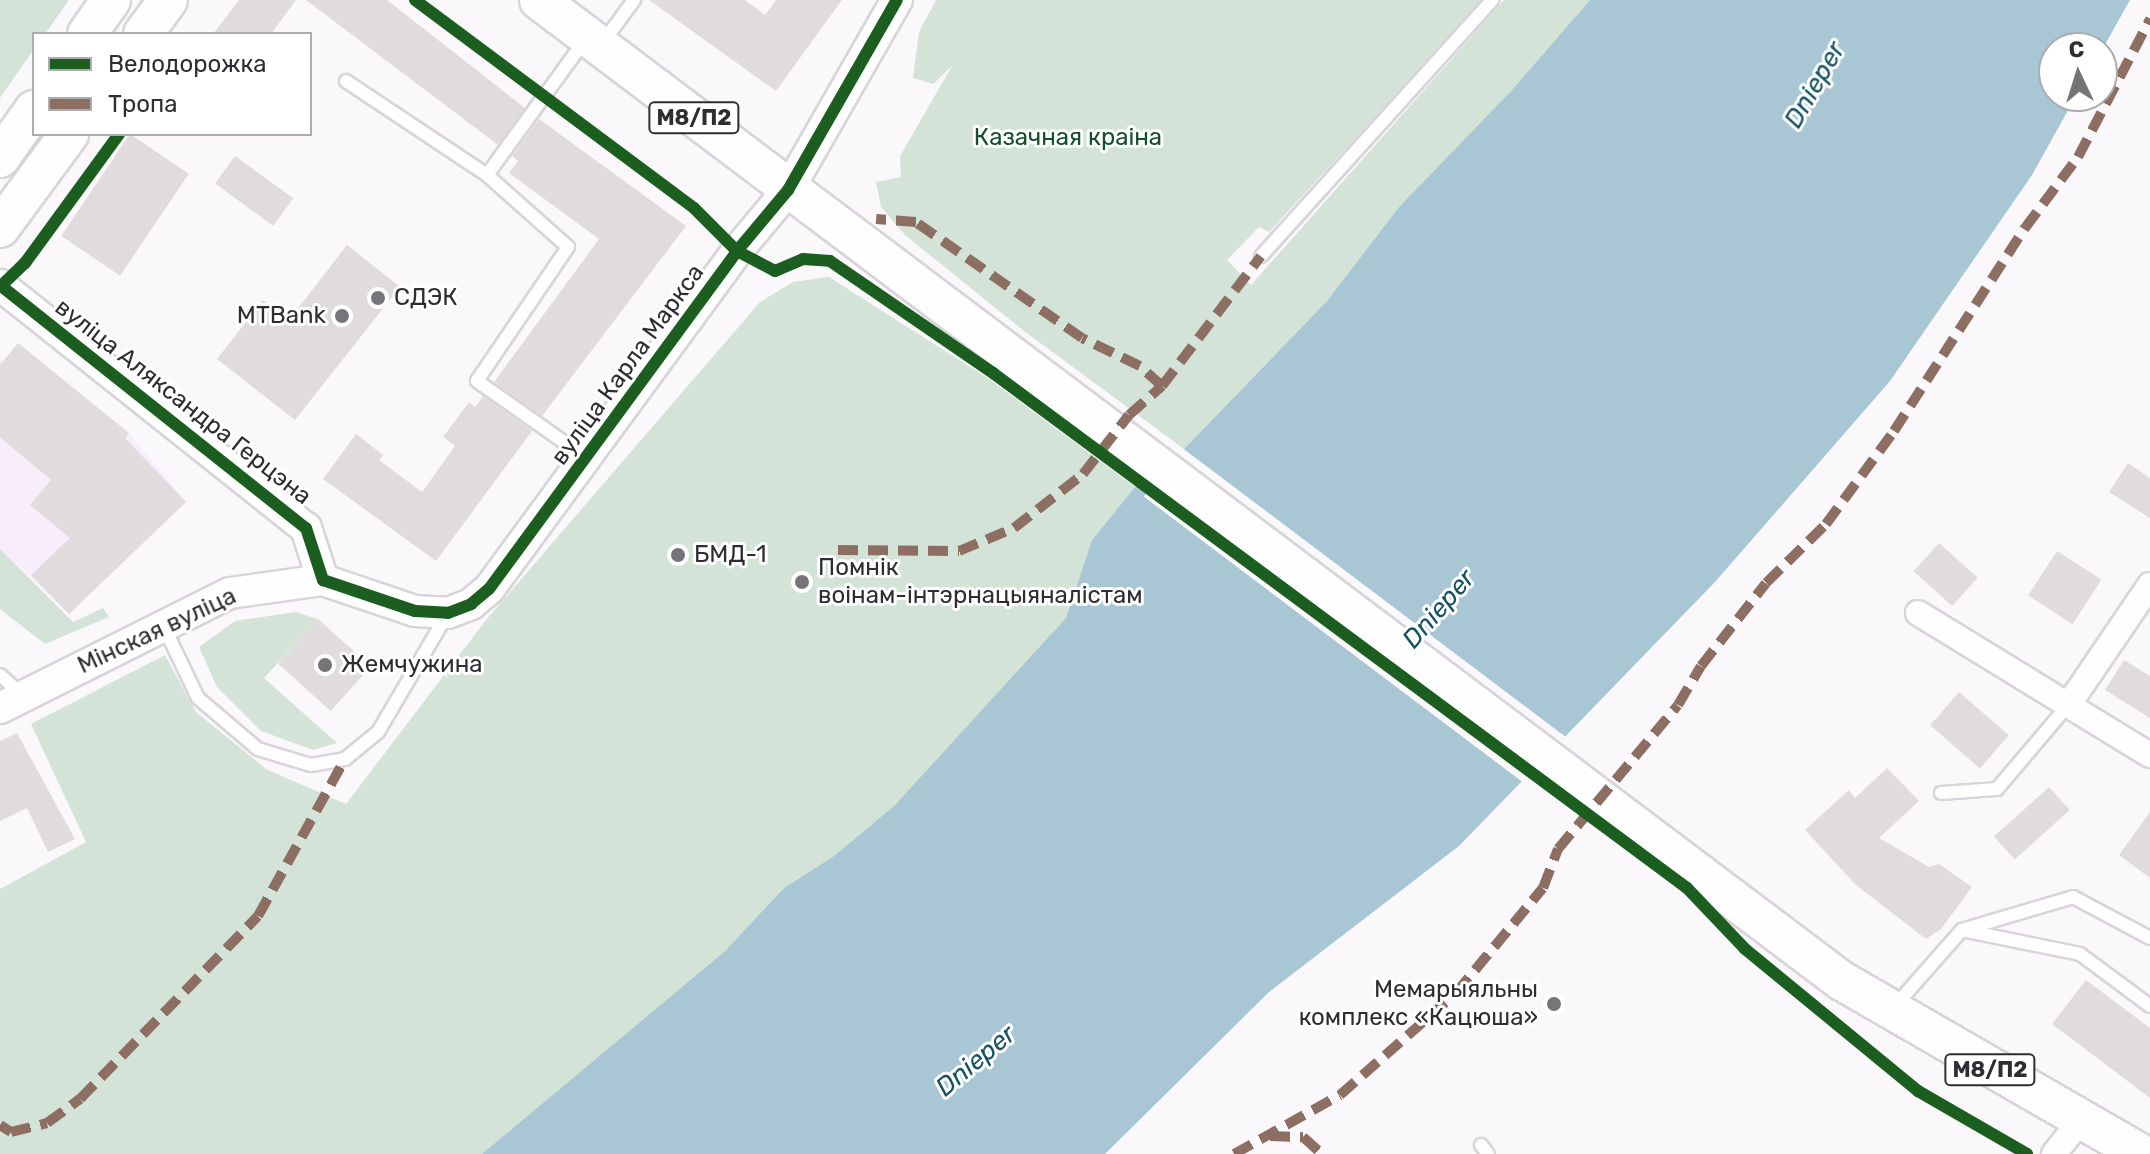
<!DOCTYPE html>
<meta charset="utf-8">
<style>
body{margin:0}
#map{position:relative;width:2150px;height:1154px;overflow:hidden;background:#fbf8fc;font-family:Rubik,sans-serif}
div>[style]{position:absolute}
.built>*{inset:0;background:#f8eefb}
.green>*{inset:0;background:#d3e3d8}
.water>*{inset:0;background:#a8c6d3}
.pier>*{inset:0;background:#fbf8fc;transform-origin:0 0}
.building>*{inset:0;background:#e0dbdc;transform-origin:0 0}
.roads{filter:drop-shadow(2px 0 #d8d4d9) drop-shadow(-2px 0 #d8d4d9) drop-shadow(0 2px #d8d4d9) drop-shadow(0 -2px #d8d4d9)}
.service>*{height:12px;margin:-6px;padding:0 6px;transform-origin:6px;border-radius:6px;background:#fefeff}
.minor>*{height:24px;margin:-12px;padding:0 12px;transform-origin:12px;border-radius:12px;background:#fefeff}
.tertiary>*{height:30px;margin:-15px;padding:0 15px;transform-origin:15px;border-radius:15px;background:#fefeff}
.primary>*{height:38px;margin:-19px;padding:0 19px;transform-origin:19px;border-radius:19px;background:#fefeff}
.quiet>*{height:10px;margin-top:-5px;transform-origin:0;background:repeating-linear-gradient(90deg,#8d6e63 0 20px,transparent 0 30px)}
.cycleway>*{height:12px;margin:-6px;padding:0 6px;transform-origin:6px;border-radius:6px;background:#1b5e20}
.dots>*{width:22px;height:22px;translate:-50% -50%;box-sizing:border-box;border:4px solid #fff;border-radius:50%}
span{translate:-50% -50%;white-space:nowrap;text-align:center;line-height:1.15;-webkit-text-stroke:6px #fff;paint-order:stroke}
.shield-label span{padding:2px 6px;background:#fff;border:2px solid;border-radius:6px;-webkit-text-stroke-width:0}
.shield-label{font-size:22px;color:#302d32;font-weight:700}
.park-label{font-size:24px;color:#154f2d}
.poi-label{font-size:24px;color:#302d32}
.left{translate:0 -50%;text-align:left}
.right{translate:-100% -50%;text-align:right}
.street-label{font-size:24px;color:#302d32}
.water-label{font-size:26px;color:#155263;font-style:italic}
.legend{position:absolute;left:32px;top:32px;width:280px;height:104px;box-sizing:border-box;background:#fff;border:2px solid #acabad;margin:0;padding:10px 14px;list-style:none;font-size:24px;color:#302d32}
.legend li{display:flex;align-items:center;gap:16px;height:40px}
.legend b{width:40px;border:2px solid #acabad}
.north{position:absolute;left:2038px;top:32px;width:80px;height:80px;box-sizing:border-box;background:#fff;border:2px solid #acabad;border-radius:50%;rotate:356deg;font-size:22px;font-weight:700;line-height:32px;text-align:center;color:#302d32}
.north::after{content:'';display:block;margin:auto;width:28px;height:36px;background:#777479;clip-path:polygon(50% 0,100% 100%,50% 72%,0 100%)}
</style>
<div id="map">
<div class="built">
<div style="clip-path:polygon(18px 343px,129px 433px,186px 502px,69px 614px,0 549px,0 359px,4px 361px)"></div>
</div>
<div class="green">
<div style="clip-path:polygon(0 0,69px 0,45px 34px,34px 34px,34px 49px,0 98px)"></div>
<div style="clip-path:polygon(936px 0,1483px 0,1269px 232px,1259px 227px,1227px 260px,1251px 285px,1504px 0,1590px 0,1511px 91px,1399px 207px,1327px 301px,1184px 449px,1024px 331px,905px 235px,881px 207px,876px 182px,901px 177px,900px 156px,952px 66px,933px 84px,913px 78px,919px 32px)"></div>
<div style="clip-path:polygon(829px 277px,989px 379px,1135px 487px,1092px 540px,1066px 618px,951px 746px,895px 805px,834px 856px,784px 888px,725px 951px,482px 1154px,0 1154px,0 889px,86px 842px,31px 724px,165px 655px,196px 712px,266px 769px,346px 804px,486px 620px,760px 302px,793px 282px)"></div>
<div style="clip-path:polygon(0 549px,73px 622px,103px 608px,109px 617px,45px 644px,0 609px)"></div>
<div style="clip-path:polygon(295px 612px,318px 619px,264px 678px,337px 743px,313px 750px,261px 731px,217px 687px,199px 647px,235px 621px)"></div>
</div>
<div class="water">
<div style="clip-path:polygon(1590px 0,2130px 0,2102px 50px,2054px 48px,2054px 96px,2076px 96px,2032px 175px,1890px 381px,1715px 582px,1459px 846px,1269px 992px,1105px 1154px,482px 1154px,725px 951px,784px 888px,834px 856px,895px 805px,1066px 618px,1092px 540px,1135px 487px,1184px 449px,1327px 301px,1399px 207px,1511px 91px)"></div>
</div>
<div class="pier">
<div style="left:1181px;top:447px;width:486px;height:62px;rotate:37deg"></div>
</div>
<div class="building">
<div style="clip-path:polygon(239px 0,296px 0,271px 34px,213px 34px)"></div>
<div style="clip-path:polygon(306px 0,387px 0,525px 108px,498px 145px)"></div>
<div style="clip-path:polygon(649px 0,745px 0,765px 15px,776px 0,842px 0,776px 91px)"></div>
<div style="clip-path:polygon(539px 119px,686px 226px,542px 416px,494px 382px,599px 239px,509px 173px,518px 161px,512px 156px)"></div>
<div style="left:130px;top:134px;width:71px;height:123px;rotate:34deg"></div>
<div style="left:235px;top:156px;width:72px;height:34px;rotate:36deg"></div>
<div style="clip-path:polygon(347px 245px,400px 287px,295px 420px,217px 359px,263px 300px,289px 320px)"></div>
<div style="clip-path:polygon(18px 343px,129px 433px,125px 438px,186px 502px,69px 614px,31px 575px,70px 538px,30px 505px,51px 480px,0 437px,0 365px)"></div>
<div style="clip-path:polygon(483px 396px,532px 431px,436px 561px,323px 479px,356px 434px,383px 455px,379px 460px,422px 492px,455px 446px,443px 437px,469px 402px,475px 407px)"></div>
<div style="clip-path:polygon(2128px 463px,2150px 478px,2150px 518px,2109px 492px)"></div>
<div style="left:1939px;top:543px;width:52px;height:38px;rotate:42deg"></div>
<div style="left:2057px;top:551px;width:53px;height:53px;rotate:33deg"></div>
<div style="left:318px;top:619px;width:71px;height:60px;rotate:42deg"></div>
<div style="clip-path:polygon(2124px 660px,2150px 676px,2150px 718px,2105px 690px)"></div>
<div style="left:1959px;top:692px;width:66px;height:44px;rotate:41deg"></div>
<div style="clip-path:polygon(17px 733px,75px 839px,48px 852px,27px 808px,0 821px,0 741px)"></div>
<div style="clip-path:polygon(1887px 768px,1919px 801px,1879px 838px,1929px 867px,1939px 864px,1972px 887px,1941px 929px,1926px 939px,1856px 885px,1805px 830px,1849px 790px,1855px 798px)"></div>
<div style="left:2049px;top:787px;width:31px;height:74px;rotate:48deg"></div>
<div style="clip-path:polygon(2150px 812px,2150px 878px,2119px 855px)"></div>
<div style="clip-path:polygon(2086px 980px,2150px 1028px,2150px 1098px,2052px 1024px)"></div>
</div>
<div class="roads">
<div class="service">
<div style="left:585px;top:40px;width:167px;rotate:126deg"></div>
<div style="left:487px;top:175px;width:108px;rotate:41.6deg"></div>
<div style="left:568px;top:247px;width:162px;rotate:124.2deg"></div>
<div style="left:477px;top:381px;width:132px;rotate:35.1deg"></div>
<div style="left:604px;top:41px;width:51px;rotate:-53.8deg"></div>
<div style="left:346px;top:81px;width:169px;rotate:33.7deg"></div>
<div style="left:1261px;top:256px;width:345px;rotate:-47.9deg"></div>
<div style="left:164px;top:627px;width:79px;rotate:64.4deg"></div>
<div style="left:198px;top:698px;width:79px;rotate:40.4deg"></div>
<div style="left:258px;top:749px;width:55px;rotate:16.8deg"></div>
<div style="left:311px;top:765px;width:35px;rotate:-10deg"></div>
<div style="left:345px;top:759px;width:43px;rotate:-39.3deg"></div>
<div style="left:378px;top:732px;width:136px;rotate:-59.5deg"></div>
<div style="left:0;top:675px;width:28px;rotate:42deg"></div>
<div style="left:1941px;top:793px;width:56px;rotate:-4.1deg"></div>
<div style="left:1997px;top:789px;width:111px;rotate:-49.7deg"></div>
<div style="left:1965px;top:929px;width:113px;rotate:-16.5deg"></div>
<div style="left:2073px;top:897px;width:87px;rotate:28deg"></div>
<div style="left:1894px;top:1007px;width:103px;rotate:-48.6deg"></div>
<div style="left:1962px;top:930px;width:120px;rotate:11.5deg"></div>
<div style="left:2080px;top:954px;width:87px;rotate:36.6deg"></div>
<div style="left:1481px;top:1145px;width:11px;rotate:52deg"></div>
</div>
<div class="minor">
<div style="left:1918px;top:613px;width:272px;rotate:31.5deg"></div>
<div style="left:2069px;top:704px;width:144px;rotate:-55.8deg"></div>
<div style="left:2054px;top:1154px;width:42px;rotate:-51.8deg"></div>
</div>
<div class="tertiary">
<div style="left:0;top:285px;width:391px;rotate:38.5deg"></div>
<div style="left:306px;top:528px;width:55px;rotate:71.9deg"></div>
<div style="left:323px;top:580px;width:97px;rotate:18.6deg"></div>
<div style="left:415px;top:611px;width:33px;rotate:3deg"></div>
<div style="left:448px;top:613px;width:25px;rotate:-21deg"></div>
<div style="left:471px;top:604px;width:23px;rotate:-40deg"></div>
<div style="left:489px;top:589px;width:419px;rotate:-53.7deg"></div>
<div style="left:737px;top:251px;width:80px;rotate:-50.1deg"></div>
<div style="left:788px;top:190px;width:219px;rotate:-60.2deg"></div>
<div style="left:0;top:708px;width:257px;rotate:-26.6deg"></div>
<div style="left:230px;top:593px;width:94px;rotate:-8deg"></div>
</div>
<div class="primary">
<div style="left:539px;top:0;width:1631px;rotate:36.98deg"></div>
<div style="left:1842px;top:981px;width:346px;rotate:30deg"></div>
<div style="left:87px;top:34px;width:42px;rotate:-54.8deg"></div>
<div style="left:143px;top:34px;width:42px;rotate:-53.7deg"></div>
<div style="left:0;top:158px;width:59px;rotate:-54.7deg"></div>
<div style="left:0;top:228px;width:117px;rotate:-53.7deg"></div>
</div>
</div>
<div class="quiet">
<div style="left:1162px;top:386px;width:163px;rotate:-52.7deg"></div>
<div style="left:838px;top:550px;width:121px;rotate:0.5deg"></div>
<div style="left:959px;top:551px;width:60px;rotate:-22.7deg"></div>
<div style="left:1014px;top:528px;width:88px;rotate:-38deg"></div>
<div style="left:1083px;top:474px;width:75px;rotate:-52.1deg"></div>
<div style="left:1129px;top:415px;width:44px;rotate:-41.3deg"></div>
<div style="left:1162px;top:386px;width:30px;rotate:-138deg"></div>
<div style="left:1140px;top:366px;width:64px;rotate:-154.2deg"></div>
<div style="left:1082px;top:338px;width:203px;rotate:-145.1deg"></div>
<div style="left:916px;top:222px;width:40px;rotate:-175.7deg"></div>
<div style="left:0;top:1125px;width:13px;rotate:32deg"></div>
<div style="left:11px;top:1132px;width:37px;rotate:-14deg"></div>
<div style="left:47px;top:1123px;width:41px;rotate:-36deg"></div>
<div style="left:80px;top:1099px;width:255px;rotate:-45.8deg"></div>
<div style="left:258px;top:916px;width:179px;rotate:-61deg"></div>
<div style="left:1270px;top:1136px;width:33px;rotate:2deg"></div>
<div style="left:1303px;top:1137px;width:25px;rotate:42deg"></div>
<div style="left:1234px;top:1154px;width:121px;rotate:-29.1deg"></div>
<div style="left:1340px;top:1095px;width:154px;rotate:-41.3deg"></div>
<div style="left:1456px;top:993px;width:136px;rotate:-50.4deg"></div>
<div style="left:1543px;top:888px;width:42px;rotate:-69deg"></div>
<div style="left:1558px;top:849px;width:187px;rotate:-50.2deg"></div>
<div style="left:1678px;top:705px;width:45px;rotate:-59.5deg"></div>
<div style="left:1701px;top:666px;width:105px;rotate:-51.9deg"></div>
<div style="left:1766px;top:583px;width:84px;rotate:-44.5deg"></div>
<div style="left:1826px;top:524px;width:115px;rotate:-53.8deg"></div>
<div style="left:1894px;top:431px;width:242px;rotate:-57.2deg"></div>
<div style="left:2025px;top:228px;width:89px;rotate:-53.3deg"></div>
<div style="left:2078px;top:157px;width:156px;rotate:-62.4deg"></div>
</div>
<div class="cycleway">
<div style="left:415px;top:0;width:348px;rotate:36.7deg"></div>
<div style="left:694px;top:208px;width:61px;rotate:45deg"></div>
<div style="left:737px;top:251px;width:43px;rotate:27.8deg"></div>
<div style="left:775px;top:271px;width:30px;rotate:-23deg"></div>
<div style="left:803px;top:259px;width:27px;rotate:4deg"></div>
<div style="left:830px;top:261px;width:198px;rotate:34.5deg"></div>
<div style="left:993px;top:373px;width:864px;rotate:36.58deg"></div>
<div style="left:1687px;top:888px;width:84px;rotate:46.4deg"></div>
<div style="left:1745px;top:949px;width:224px;rotate:39.4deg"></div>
<div style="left:1918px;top:1091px;width:126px;rotate:30deg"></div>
<div style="left:0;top:285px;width:391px;rotate:38.5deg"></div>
<div style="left:306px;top:528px;width:55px;rotate:71.9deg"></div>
<div style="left:323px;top:580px;width:97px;rotate:18.6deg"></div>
<div style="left:415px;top:611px;width:33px;rotate:3deg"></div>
<div style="left:448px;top:613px;width:25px;rotate:-21deg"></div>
<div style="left:471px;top:604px;width:23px;rotate:-40deg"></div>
<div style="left:489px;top:589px;width:419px;rotate:-53.7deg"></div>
<div style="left:737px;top:251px;width:80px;rotate:-50.1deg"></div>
<div style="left:788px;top:190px;width:219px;rotate:-60.2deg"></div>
<div style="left:0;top:287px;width:35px;rotate:-44deg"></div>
<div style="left:25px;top:263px;width:160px;rotate:-53.9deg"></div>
</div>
<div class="dots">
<div style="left:378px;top:298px;background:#777479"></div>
<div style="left:342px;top:316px;background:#777479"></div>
<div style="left:678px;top:555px;background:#777479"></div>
<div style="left:802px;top:582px;background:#777479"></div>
<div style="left:325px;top:665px;background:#777479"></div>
<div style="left:1554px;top:1004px;background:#777479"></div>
</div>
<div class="shield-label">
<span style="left:694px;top:118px">М8/П2</span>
<span style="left:1990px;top:1070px">М8/П2</span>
</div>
<div class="park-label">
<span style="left:1068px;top:138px">Казачная краіна</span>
</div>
<div class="poi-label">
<span class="left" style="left:394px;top:298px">СДЭК</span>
<span class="right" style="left:326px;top:316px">MTBank</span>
<span class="left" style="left:694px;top:555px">БМД-1</span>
<span class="left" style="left:818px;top:582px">Помнік<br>воінам-інтэрнацыяналістам</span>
<span class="left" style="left:341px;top:665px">Жемчужина</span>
<span class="right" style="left:1538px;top:1004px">Мемарыяльны<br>комплекс «Кацюша»</span>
</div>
<div class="street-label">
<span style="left:628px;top:365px;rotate:-54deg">вуліца Карла Маркса</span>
<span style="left:183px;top:402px;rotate:38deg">вуліца Аляксандра Герцэна</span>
<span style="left:157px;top:631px;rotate:-25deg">Мінская вуліца</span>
</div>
<div class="water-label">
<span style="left:1815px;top:85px;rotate:-60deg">Dnieper</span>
<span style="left:1439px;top:609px;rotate:-49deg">Dnieper</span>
<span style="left:976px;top:1061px;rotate:-40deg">Dnieper</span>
</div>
<ul class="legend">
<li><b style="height:10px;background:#1b5e20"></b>Велодорожка</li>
<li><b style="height:10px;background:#8d6e63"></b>Тропа</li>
</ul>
<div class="north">С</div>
</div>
